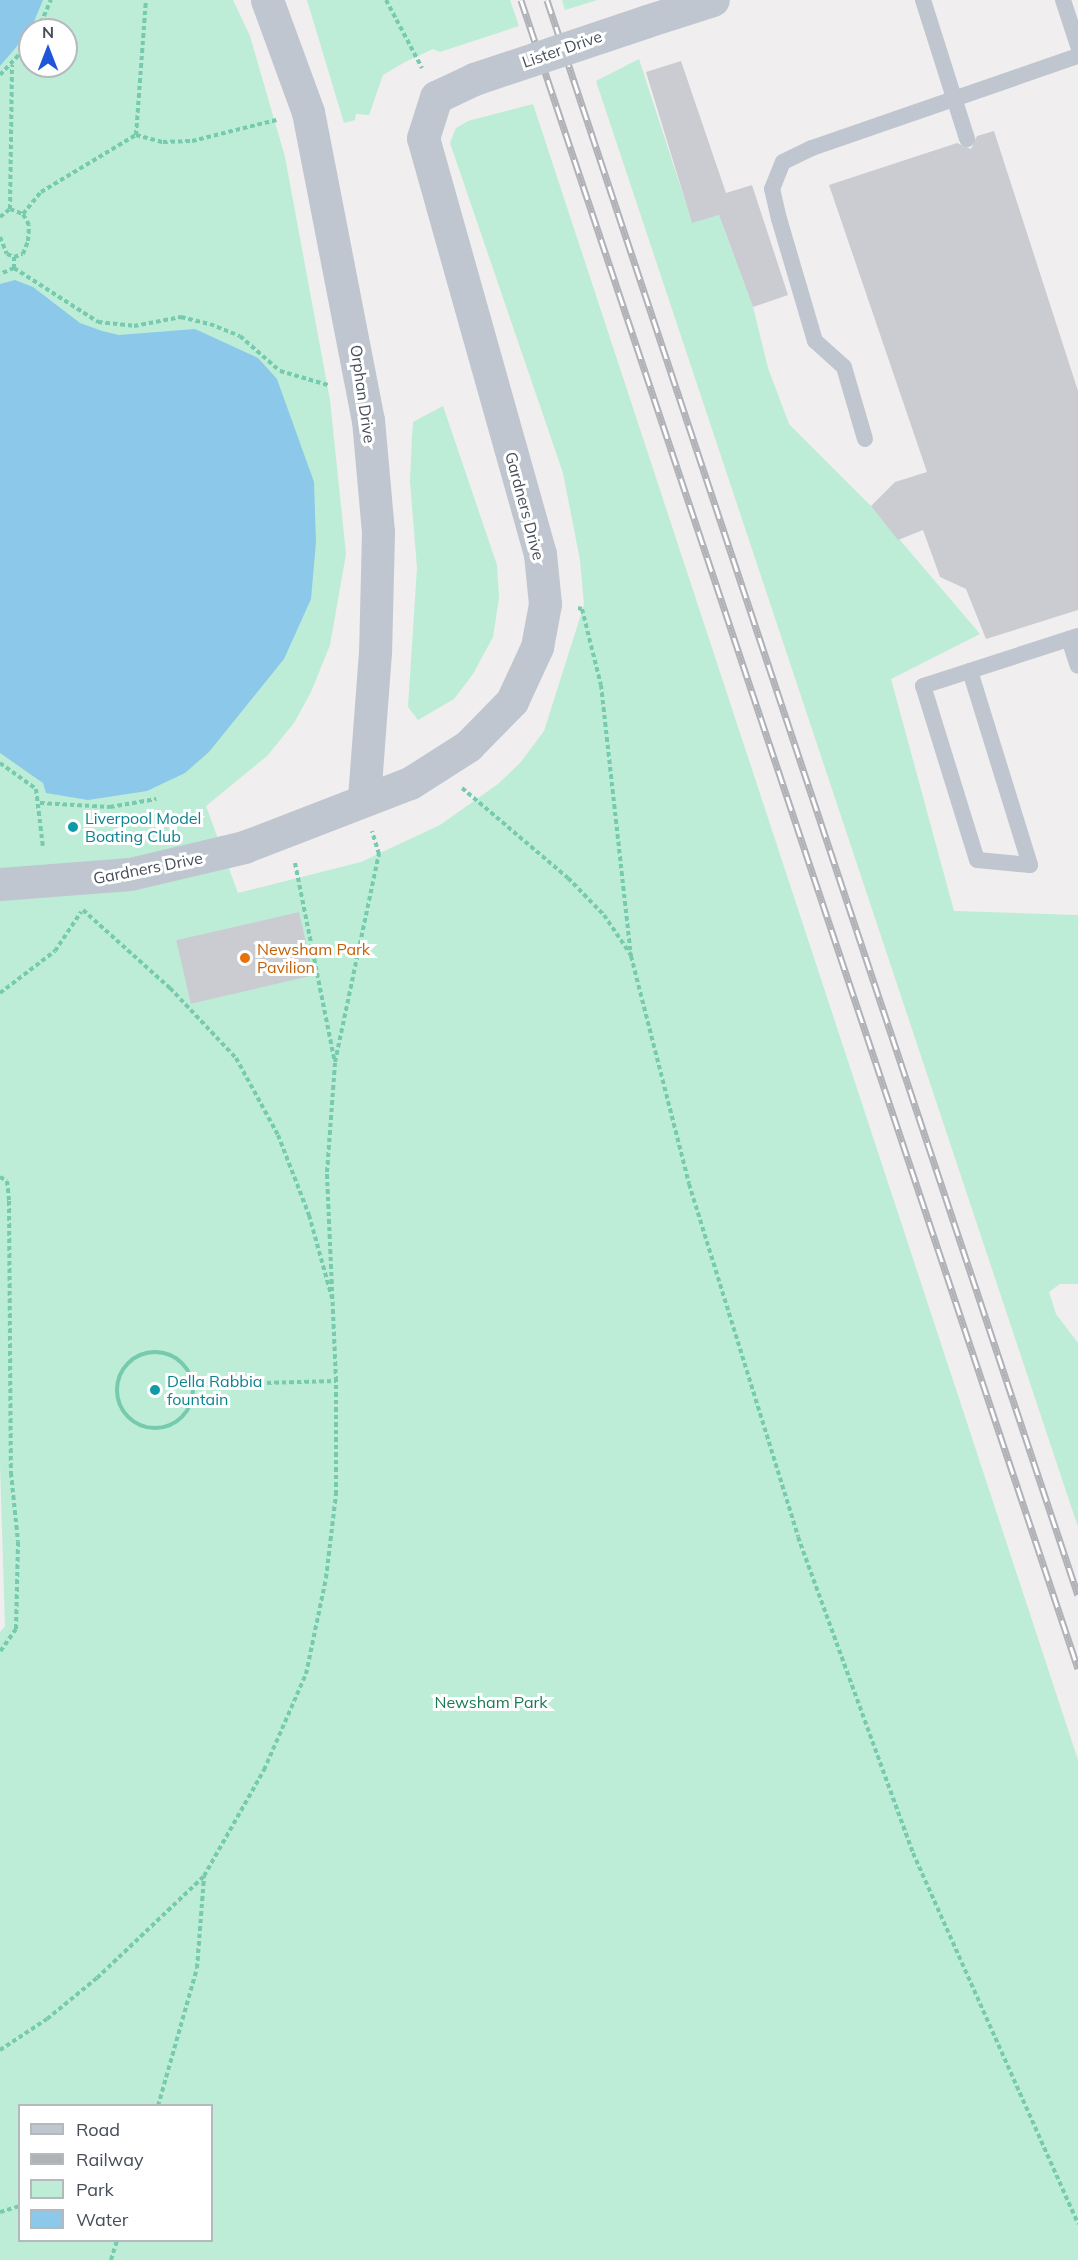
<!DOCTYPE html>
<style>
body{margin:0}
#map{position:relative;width:1078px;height:2260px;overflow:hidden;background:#f0eeee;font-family:Mulish,sans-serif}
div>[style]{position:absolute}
.green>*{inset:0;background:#bdedd7}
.water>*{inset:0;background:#8bc8e9}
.building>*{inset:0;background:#cbccd2;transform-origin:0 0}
.path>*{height:4px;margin-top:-2px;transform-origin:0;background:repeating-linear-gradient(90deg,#76caad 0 4.5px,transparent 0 7.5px)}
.path>.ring{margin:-2px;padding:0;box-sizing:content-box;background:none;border:4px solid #76caad;border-radius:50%}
.lane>*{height:16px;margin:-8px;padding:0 8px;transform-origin:8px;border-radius:8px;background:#bfc6cf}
.street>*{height:33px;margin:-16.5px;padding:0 16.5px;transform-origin:16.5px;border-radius:16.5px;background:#bfc6cf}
.rail>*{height:7px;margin-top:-3.5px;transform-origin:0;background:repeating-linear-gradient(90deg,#fff 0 14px,#b0b2b8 0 28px);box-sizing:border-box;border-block:2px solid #b0b2b8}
.lane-bridge>*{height:16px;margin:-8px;padding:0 8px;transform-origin:8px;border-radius:8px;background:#bfc6cf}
.street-bridge>*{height:33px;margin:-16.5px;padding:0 16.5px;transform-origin:16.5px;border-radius:16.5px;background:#bfc6cf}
.dots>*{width:16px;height:16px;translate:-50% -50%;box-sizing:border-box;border:3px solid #fff;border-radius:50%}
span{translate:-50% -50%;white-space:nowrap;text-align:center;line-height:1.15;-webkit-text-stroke:6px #fff;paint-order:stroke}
.street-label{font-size:16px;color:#474e5a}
.culture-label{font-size:16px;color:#0d838f}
.left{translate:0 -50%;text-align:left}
.food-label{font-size:16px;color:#c56008}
.park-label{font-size:16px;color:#1a7957}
.legend{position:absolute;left:18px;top:2104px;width:195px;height:138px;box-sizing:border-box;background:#fff;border:2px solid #b5b8bd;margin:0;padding:8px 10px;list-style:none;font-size:18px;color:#474e5a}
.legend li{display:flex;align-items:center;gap:12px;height:30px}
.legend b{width:30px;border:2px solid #b5b8bd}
.north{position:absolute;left:18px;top:18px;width:60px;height:60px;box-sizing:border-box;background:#fff;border:2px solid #b5b8bd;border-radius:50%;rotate:0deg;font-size:16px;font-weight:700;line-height:24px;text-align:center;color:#474e5a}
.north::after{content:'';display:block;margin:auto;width:21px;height:27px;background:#1f55d9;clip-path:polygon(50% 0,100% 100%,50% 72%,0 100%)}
</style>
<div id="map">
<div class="green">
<div style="clip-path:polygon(evenodd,0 0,233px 0,250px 36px,285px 157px,330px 400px,346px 554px,330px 645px,311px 692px,294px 723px,267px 756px,206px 806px,238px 893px,361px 862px,440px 825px,498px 784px,520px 763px,544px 731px,584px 605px,580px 560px,563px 473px,450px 143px,456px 128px,468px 121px,533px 104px,1078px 1760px,1078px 2260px,0 2260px,0 1632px,5px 1626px,0 1465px,0 0,30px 30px,66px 30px,66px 66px,30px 66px,30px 30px,0 0,20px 2106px,212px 2106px,212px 2240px,20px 2240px,20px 2106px)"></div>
<div style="clip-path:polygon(307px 0,510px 0,519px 26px,440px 52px,433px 49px,405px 62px,383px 75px,369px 115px,356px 114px,355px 120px,344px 123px)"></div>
<div style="clip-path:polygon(562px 0,597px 0,565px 10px)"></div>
<div style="clip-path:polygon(639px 59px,692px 222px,719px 215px,753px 307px,768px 368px,789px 424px,871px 506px,980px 634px,891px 679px,954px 911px,1078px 915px,1078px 1284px,1060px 1284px,1049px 1292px,1056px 1314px,1078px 1343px,1078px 1527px,596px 81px)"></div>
<div style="clip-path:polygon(443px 406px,497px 565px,499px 598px,493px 637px,473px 674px,454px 699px,418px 720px,408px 707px,417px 568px,410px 481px,412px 437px,413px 422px)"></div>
</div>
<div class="water">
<div style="clip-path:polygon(0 0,43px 0,30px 31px,0 66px)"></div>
<div style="clip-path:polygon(15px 280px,33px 287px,80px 323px,102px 331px,119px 335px,195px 329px,258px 358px,277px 379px,314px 482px,316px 542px,311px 599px,284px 659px,209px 752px,185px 773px,147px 791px,88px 800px,46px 793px,43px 783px,0 753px,0 284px)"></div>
</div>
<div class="building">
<div style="clip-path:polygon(681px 61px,726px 193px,752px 185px,788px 295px,753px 307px,719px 215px,692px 223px,646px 72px)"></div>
<div style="clip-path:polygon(994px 131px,1078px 391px,1078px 610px,986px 639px,966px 589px,940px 577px,923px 530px,898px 540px,871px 506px,895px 482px,927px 472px,829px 185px,957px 143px,971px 149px,977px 136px)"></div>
<div style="left:299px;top:912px;width:65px;height:126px;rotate:77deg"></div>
</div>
<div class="path">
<div style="left:386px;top:0;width:77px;rotate:62.1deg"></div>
<div style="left:38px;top:30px;width:33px;rotate:-67deg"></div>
<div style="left:0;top:75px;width:44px;rotate:-46.8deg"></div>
<div style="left:136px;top:135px;width:135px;rotate:-85.8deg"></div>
<div style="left:10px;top:209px;width:144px;rotate:-89.2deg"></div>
<div style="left:0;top:217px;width:13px;rotate:-39deg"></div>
<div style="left:10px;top:209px;width:14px;rotate:21deg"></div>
<div style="left:23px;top:214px;width:28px;rotate:-51deg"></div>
<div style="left:41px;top:192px;width:111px;rotate:-31deg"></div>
<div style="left:136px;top:135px;width:28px;rotate:15deg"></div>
<div style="left:163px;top:142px;width:29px;rotate:-2deg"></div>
<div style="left:192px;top:141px;width:87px;rotate:-14deg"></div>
<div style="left:0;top:237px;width:18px;rotate:68deg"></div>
<div style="left:7px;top:254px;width:8px;rotate:23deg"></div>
<div style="left:14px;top:257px;width:11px;rotate:90deg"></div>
<div style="left:14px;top:268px;width:15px;rotate:157deg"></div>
<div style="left:14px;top:257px;width:9px;rotate:-18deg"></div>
<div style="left:23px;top:254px;width:14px;rotate:-69deg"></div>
<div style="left:28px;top:241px;width:16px;rotate:-86deg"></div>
<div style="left:29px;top:225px;width:13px;rotate:-119deg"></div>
<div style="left:14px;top:268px;width:100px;rotate:32.7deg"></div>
<div style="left:98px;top:322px;width:36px;rotate:6deg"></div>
<div style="left:134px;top:326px;width:48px;rotate:-10.8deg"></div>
<div style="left:181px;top:317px;width:30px;rotate:14deg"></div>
<div style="left:210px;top:324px;width:32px;rotate:22deg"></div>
<div style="left:240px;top:336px;width:53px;rotate:41.2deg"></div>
<div style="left:280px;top:371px;width:50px;rotate:16.3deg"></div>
<div style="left:578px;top:608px;width:4px;rotate:14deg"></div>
<div style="left:582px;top:609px;width:78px;rotate:76deg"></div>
<div style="left:601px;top:685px;width:273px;rotate:83.7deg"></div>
<div style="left:631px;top:956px;width:235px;rotate:75.7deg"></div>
<div style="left:689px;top:1184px;width:369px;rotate:72.8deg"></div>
<div style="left:798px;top:1537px;width:336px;rotate:70deg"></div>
<div style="left:913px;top:1853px;width:406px;rotate:66deg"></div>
<div style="left:0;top:763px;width:44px;rotate:35.8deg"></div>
<div style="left:36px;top:789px;width:59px;rotate:83.2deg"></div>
<div style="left:462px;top:788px;width:139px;rotate:40.3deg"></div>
<div style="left:568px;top:878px;width:52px;rotate:45.8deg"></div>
<div style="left:604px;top:915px;width:48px;rotate:56deg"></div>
<div style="left:40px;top:803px;width:70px;rotate:3.3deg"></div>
<div style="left:110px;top:807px;width:47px;rotate:-9.9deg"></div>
<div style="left:295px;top:863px;width:200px;rotate:78.7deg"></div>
<div style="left:83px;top:910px;width:117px;rotate:41.9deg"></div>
<div style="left:170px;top:988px;width:96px;rotate:46.7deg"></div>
<div style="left:236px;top:1058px;width:88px;rotate:61.4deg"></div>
<div style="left:278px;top:1135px;width:86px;rotate:68.8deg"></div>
<div style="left:309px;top:1215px;width:86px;rotate:74.5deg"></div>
<div style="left:0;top:993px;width:69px;rotate:-37.4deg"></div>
<div style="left:55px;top:951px;width:47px;rotate:-56.3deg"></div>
<div style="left:0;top:1177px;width:8px;rotate:30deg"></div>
<div style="left:7px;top:1181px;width:20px;rotate:84deg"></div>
<div style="left:9px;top:1201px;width:272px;rotate:89.6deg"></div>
<div style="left:11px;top:1473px;width:69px;rotate:84.2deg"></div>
<div style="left:18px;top:1542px;width:87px;rotate:91.3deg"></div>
<div style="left:16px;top:1629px;width:28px;rotate:125deg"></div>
<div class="ring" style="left:117px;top:1352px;width:72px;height:72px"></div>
<div style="left:192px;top:1385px;width:144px;rotate:-1.6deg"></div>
<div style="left:0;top:2050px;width:56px;rotate:-33.4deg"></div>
<div style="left:47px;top:2019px;width:65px;rotate:-39.4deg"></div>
<div style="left:97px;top:1978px;width:148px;rotate:-43.6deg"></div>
<div style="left:158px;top:2106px;width:143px;rotate:-74.2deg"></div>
<div style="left:197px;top:1968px;width:92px;rotate:-85.6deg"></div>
<div style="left:204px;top:1876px;width:122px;rotate:-60.5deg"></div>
<div style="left:264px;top:1770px;width:105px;rotate:-66.4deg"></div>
<div style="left:306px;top:1674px;width:98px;rotate:-78.2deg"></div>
<div style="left:326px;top:1578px;width:85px;rotate:-83.2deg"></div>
<div style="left:336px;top:1494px;width:113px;rotate:-90deg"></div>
<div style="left:336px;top:1381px;width:209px;rotate:-92.5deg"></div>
<div style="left:327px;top:1172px;width:110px;rotate:-85.8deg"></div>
<div style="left:335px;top:1062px;width:213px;rotate:-78.1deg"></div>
<div style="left:379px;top:854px;width:24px;rotate:-107deg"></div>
<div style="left:0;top:2212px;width:21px;rotate:-17deg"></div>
<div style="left:111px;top:2260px;width:21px;rotate:-73deg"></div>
</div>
<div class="lane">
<div style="left:1063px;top:0;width:48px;rotate:71.9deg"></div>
<div style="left:865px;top:439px;width:75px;rotate:-106.3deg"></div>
<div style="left:844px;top:367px;width:39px;rotate:-138deg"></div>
<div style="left:815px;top:341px;width:127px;rotate:-106.4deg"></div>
<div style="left:779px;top:219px;width:31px;rotate:-103deg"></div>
<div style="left:772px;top:189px;width:29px;rotate:-68deg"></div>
<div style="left:783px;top:162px;width:32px;rotate:-26deg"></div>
<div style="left:812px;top:148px;width:281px;rotate:-19.1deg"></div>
<div style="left:1069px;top:639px;width:28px;rotate:72deg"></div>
<div style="left:970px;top:671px;width:203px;rotate:72.8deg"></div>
<div style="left:1030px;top:865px;width:53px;rotate:-174.6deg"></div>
<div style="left:977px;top:860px;width:182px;rotate:-107.2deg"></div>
<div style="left:923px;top:686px;width:163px;rotate:-17.9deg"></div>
</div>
<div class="street">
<div style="left:267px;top:0;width:119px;rotate:69.9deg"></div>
<div style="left:308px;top:112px;width:314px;rotate:79deg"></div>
<div style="left:368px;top:420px;width:112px;rotate:84.9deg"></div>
<div style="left:378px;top:532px;width:120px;rotate:91.4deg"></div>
<div style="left:375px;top:652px;width:148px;rotate:94.3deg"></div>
<div style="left:647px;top:21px;width:69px;rotate:-17.7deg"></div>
<div style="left:0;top:884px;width:130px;rotate:-4.4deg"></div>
<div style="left:130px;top:874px;width:117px;rotate:-13.3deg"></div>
<div style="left:244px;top:847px;width:178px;rotate:-21.1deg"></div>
<div style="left:410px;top:783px;width:69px;rotate:-32.5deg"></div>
<div style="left:468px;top:746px;width:63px;rotate:-45.6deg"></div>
<div style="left:512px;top:701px;width:60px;rotate:-65.2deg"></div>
<div style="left:537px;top:647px;width:44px;rotate:-79.5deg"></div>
<div style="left:545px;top:604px;width:50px;rotate:-95.7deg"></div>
<div style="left:540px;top:554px;width:432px;rotate:-105.7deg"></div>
<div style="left:423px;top:138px;width:43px;rotate:-72.4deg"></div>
<div style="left:436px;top:97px;width:42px;rotate:-25.3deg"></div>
</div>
<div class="rail">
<div style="left:521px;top:0;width:1759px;rotate:71.54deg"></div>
<div style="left:547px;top:0;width:1681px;rotate:71.59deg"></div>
</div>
<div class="lane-bridge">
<div style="left:923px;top:0;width:146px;rotate:72.4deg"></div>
</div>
<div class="street-bridge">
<div style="left:474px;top:79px;width:182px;rotate:-18.5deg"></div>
</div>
<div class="dots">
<div style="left:73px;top:827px;background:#0f9aa8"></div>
<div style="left:245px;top:958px;background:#e8710a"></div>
<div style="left:155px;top:1390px;background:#0f9aa8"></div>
</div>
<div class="street-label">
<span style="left:562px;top:49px;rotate:-19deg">Lister Drive</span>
<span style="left:363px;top:394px;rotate:82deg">Orphan Drive</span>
<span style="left:525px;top:506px;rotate:75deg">Gardners Drive</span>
<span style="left:148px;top:868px;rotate:-11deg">Gardners Drive</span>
</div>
<div class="culture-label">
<span class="left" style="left:85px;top:827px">Liverpool Model<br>Boating Club</span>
<span class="left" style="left:167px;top:1390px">Della Rabbia<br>fountain</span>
</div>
<div class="food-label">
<span class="left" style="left:257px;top:958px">Newsham Park<br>Pavilion</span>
</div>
<div class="park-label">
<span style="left:491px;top:1702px">Newsham Park</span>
</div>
<ul class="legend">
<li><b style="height:8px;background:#bfc6cf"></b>Road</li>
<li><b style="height:8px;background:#b0b2b8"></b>Railway</li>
<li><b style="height:16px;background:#bdedd7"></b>Park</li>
<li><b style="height:16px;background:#8bc8e9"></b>Water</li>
</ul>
<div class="north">N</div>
</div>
